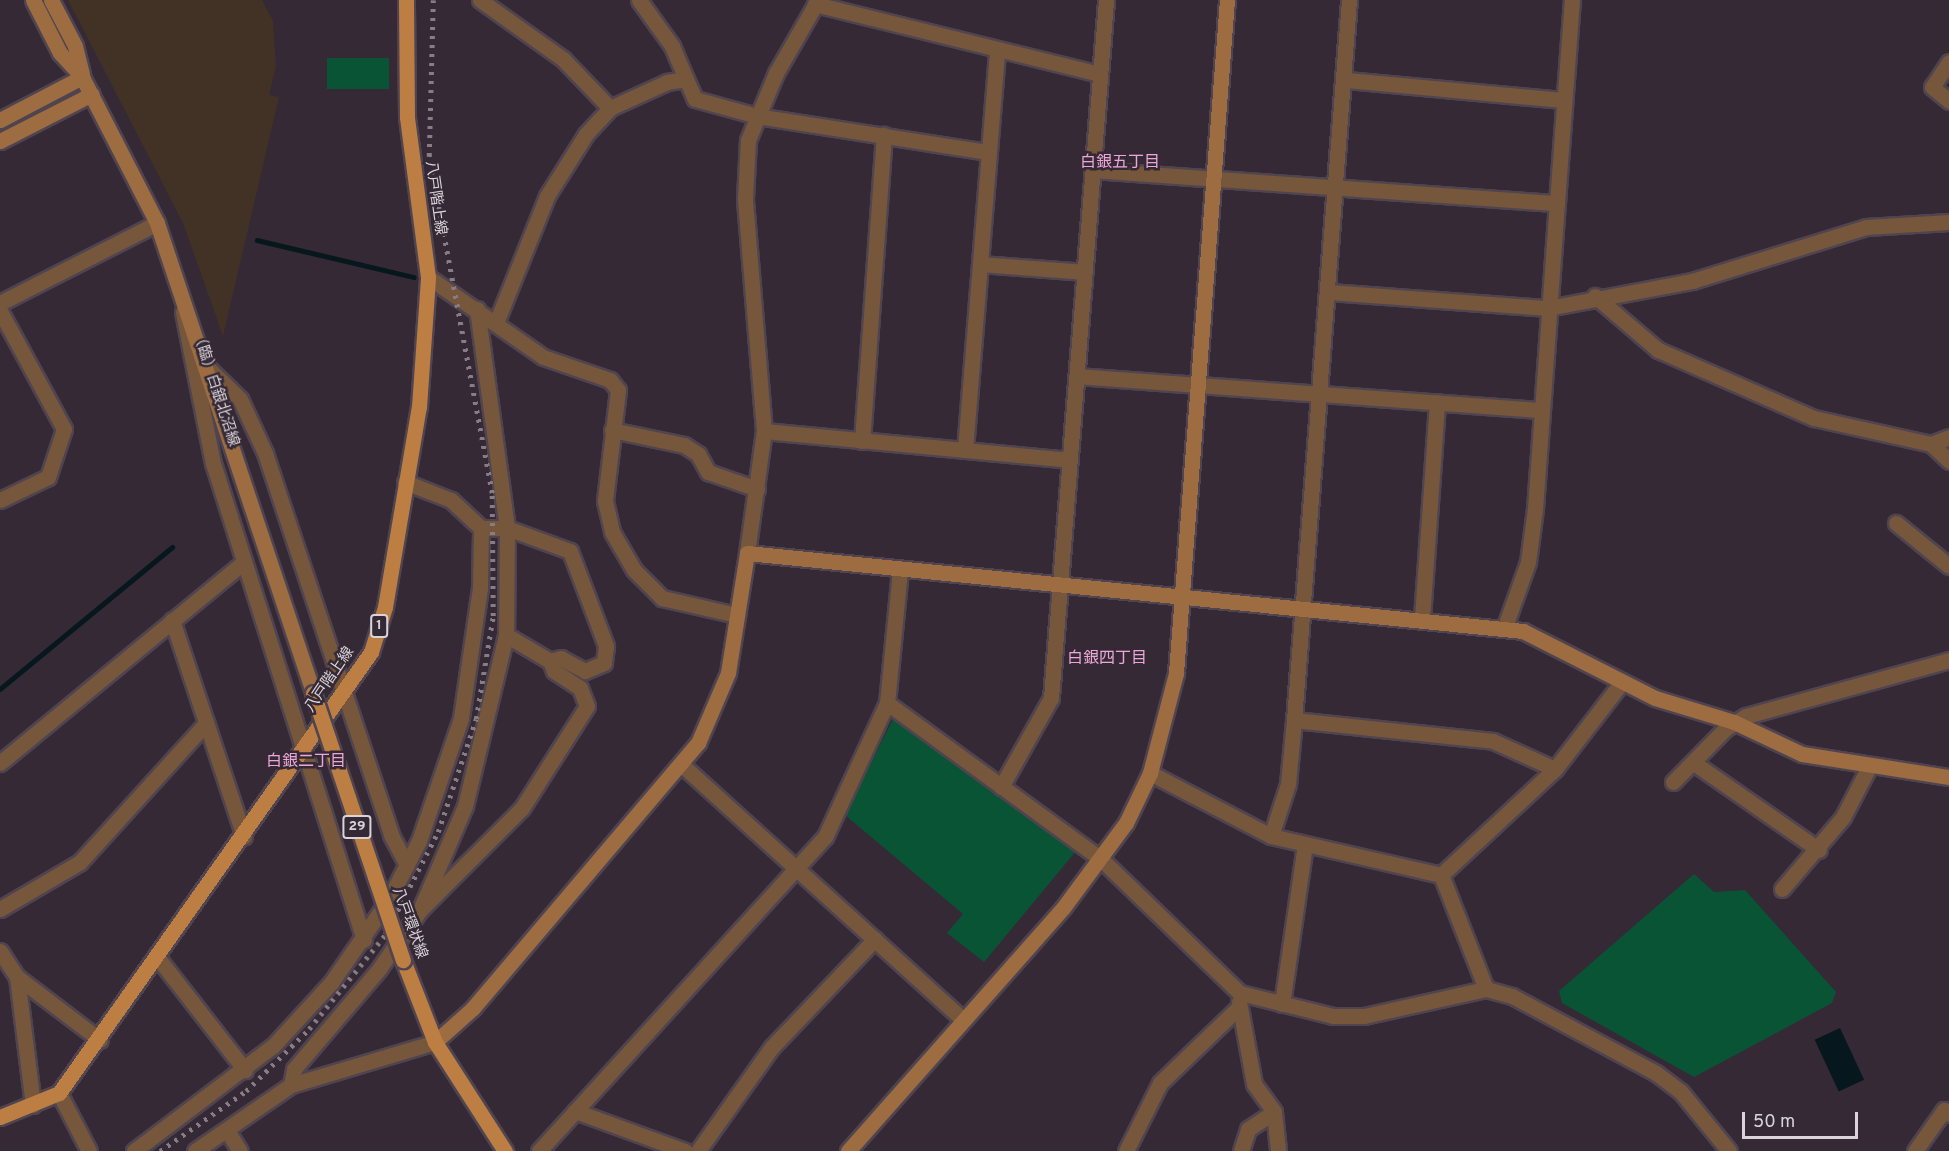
<!DOCTYPE html>
<meta charset="utf-8">
<style>
body{margin:0}
#map{position:relative;width:1949px;height:1151px;overflow:hidden;background:#352935;font-family:Overpass,"Noto Sans JP",sans-serif}
div>[style]{position:absolute}
.industrial>*{inset:0;background:#413225}
.green>*{inset:0;background:#095434;transform-origin:0 0}
.water>*{inset:0;background:#07171e;transform-origin:0 0}
.stream>*{height:4.5px;margin:-2.25px;padding:0 2.25px;transform-origin:2.25px;border-radius:2.25px;background:#07171e}
.roads{filter:drop-shadow(2px 0 #4f444f) drop-shadow(-2px 0 #4f444f) drop-shadow(0 2px #4f444f) drop-shadow(0 -2px #4f444f)}
.street>*{height:15px;margin:-7.5px;padding:0 7.5px;transform-origin:7.5px;border-radius:7.5px;background:#76573c}
.secondary>*{height:15px;margin:-7.5px;padding:0 7.5px;transform-origin:7.5px;border-radius:7.5px;background:#9d6d41}
.primary>*{height:15px;margin:-7.5px;padding:0 7.5px;transform-origin:7.5px;border-radius:7.5px;background:#bc7e43}
.rail>*{height:4.5px;margin-top:-2.25px;transform-origin:0;background:repeating-linear-gradient(90deg,#867d86 0 3px,transparent 0 9px)}
.bridges{filter:drop-shadow(2px 0 #4f444f) drop-shadow(-2px 0 #4f444f) drop-shadow(0 2px #4f444f) drop-shadow(0 -2px #4f444f)}
.primary-bridge>*{height:15px;margin:-7.5px;padding:0 7.5px;transform-origin:7.5px;border-radius:7.5px;background:#bc7e43}
span{translate:-50% -50%;white-space:nowrap;text-align:center;line-height:1.15;-webkit-text-stroke:5px #352935;paint-order:stroke}
.shield-label span{padding:2px 4px;background:#352935;border:2px solid;border-radius:4px;-webkit-text-stroke-width:0}
.shield-label{font-size:14px;color:#dad3da;font-weight:700}
.street-label{font-size:15px;color:#dad3da}
.neighbourhood-label{font-size:16px;color:#eba7d7}
.scale{position:absolute;left:1742px;top:1112px;width:116px;height:27px;box-sizing:border-box;border:3px solid #dad3da;border-top:0;padding-left:8px;font-size:18px;line-height:21px;white-space:nowrap;color:#dad3da;-webkit-text-stroke:4px #352935;paint-order:stroke}
</style>
<div id="map">
<div class="industrial">
<div style="clip-path:polygon(68px 0,262px 0,273px 21px,276px 66px,269px 95px,279px 97px,223px 336px,183px 223px)"></div>
</div>
<div class="green">
<div style="left:327px;top:58px;width:62px;height:31px"></div>
<div style="clip-path:polygon(895px 715px,1076px 851px,984px 962px,947px 933px,963px 914px,845px 815px)"></div>
<div style="clip-path:polygon(1694px 874px,1714px 892px,1745px 890px,1836px 992px,1832px 1003px,1694px 1077px,1562px 1003px,1559px 991px)"></div>
</div>
<div class="water">
<div style="left:1840px;top:1028px;width:57px;height:28px;rotate:65deg"></div>
</div>
<div class="stream">
<div style="left:257px;top:240px;width:161px;rotate:13.3deg"></div>
<div style="left:0;top:689px;width:223px;rotate:-39.5deg"></div>
</div>
<div class="roads">
<div class="street">
<div style="left:480px;top:0;width:102px;rotate:35.4deg"></div>
<div style="left:563px;top:59px;width:68px;rotate:46.2deg"></div>
<div style="left:639px;top:0;width:57px;rotate:54.3deg"></div>
<div style="left:672px;top:46px;width:36px;rotate:67deg"></div>
<div style="left:815px;top:4px;width:293px;rotate:13.8deg"></div>
<div style="left:1949px;top:62px;width:30px;rotate:124deg"></div>
<div style="left:1932px;top:87px;width:22px;rotate:39deg"></div>
<div style="left:1346px;top:80px;width:218px;rotate:5.3deg"></div>
<div style="left:1093px;top:170px;width:465px;rotate:4.1deg"></div>
<div style="left:1557px;top:203px;width:204px;rotate:-85.8deg"></div>
<div style="left:981px;top:264px;width:104px;rotate:4.4deg"></div>
<div style="left:428px;top:277px;width:140px;rotate:34.8deg"></div>
<div style="left:543px;top:357px;width:71px;rotate:18.9deg"></div>
<div style="left:610px;top:380px;width:13px;rotate:51deg"></div>
<div style="left:618px;top:390px;width:112px;rotate:96.7deg"></div>
<div style="left:605px;top:501px;width:32px;rotate:77deg"></div>
<div style="left:612px;top:532px;width:44px;rotate:59.9deg"></div>
<div style="left:634px;top:570px;width:40px;rotate:45deg"></div>
<div style="left:662px;top:598px;width:77px;rotate:12.8deg"></div>
<div style="left:1329px;top:292px;width:220px;rotate:4.2deg"></div>
<div style="left:1548px;top:308px;width:147px;rotate:-10.6deg"></div>
<div style="left:1692px;top:281px;width:182px;rotate:-17.2deg"></div>
<div style="left:1866px;top:227px;width:83px;rotate:-3.4deg"></div>
<div style="left:1595px;top:296px;width:83px;rotate:40.6deg"></div>
<div style="left:1658px;top:350px;width:170px;rotate:23.6deg"></div>
<div style="left:1814px;top:418px;width:120px;rotate:12.5deg"></div>
<div style="left:1931px;top:444px;width:25px;rotate:43deg"></div>
<div style="left:0;top:303px;width:176px;rotate:-27deg"></div>
<div style="left:477px;top:309px;width:221px;rotate:82.2deg"></div>
<div style="left:507px;top:528px;width:107px;rotate:90.5deg"></div>
<div style="left:0;top:311px;width:134px;rotate:61.5deg"></div>
<div style="left:64px;top:429px;width:51px;rotate:108.4deg"></div>
<div style="left:48px;top:477px;width:53px;rotate:154.4deg"></div>
<div style="left:183px;top:312px;width:154px;rotate:78.8deg"></div>
<div style="left:213px;top:463px;width:500px;rotate:72.43deg"></div>
<div style="left:496px;top:323px;width:137px;rotate:-68.1deg"></div>
<div style="left:547px;top:196px;width:73px;rotate:-57.8deg"></div>
<div style="left:586px;top:134px;width:35px;rotate:-47deg"></div>
<div style="left:610px;top:108px;width:63px;rotate:-24.5deg"></div>
<div style="left:667px;top:82px;width:19px;rotate:-9deg"></div>
<div style="left:686px;top:79px;width:22px;rotate:66deg"></div>
<div style="left:695px;top:99px;width:64px;rotate:15.3deg"></div>
<div style="left:757px;top:116px;width:233px;rotate:8.9deg"></div>
<div style="left:209px;top:369px;width:43px;rotate:44.1deg"></div>
<div style="left:240px;top:399px;width:60px;rotate:65.2deg"></div>
<div style="left:265px;top:453px;width:402px;rotate:71.7deg"></div>
<div style="left:391px;top:835px;width:34px;rotate:62deg"></div>
<div style="left:1077px;top:376px;width:466px;rotate:4.2deg"></div>
<div style="left:612px;top:430px;width:74px;rotate:11.8deg"></div>
<div style="left:684px;top:445px;width:17px;rotate:33deg"></div>
<div style="left:698px;top:454px;width:21px;rotate:61deg"></div>
<div style="left:708px;top:472px;width:52px;rotate:19.1deg"></div>
<div style="left:764px;top:431px;width:307px;rotate:5.4deg"></div>
<div style="left:862px;top:441px;width:307px;rotate:-85.9deg"></div>
<div style="left:1931px;top:444px;width:19px;rotate:-21deg"></div>
<div style="left:965px;top:450px;width:400px;rotate:-85.4deg"></div>
<div style="left:405px;top:482px;width:49px;rotate:21.4deg"></div>
<div style="left:451px;top:500px;width:41px;rotate:43deg"></div>
<div style="left:481px;top:528px;width:26px"></div>
<div style="left:507px;top:528px;width:67px;rotate:20.1deg"></div>
<div style="left:570px;top:551px;width:102px;rotate:69.2deg"></div>
<div style="left:606px;top:646px;width:17px;rotate:97deg"></div>
<div style="left:604px;top:663px;width:21px;rotate:157deg"></div>
<div style="left:585px;top:671px;width:27px;rotate:-152deg"></div>
<div style="left:561px;top:658px;width:11px;rotate:165deg"></div>
<div style="left:550px;top:661px;width:11px;rotate:68deg"></div>
<div style="left:554px;top:671px;width:31px;rotate:33deg"></div>
<div style="left:580px;top:688px;width:19px;rotate:69deg"></div>
<div style="left:587px;top:706px;width:121px;rotate:122.5deg"></div>
<div style="left:522px;top:808px;width:144px;rotate:135deg"></div>
<div style="left:1896px;top:523px;width:68px;rotate:39.1deg"></div>
<div style="left:747px;top:553px;width:123px;rotate:-82.1deg"></div>
<div style="left:764px;top:431px;width:233px;rotate:-94.7deg"></div>
<div style="left:745px;top:199px;width:59px;rotate:-87.1deg"></div>
<div style="left:748px;top:140px;width:73px;rotate:-67.3deg"></div>
<div style="left:776px;top:73px;width:84px;rotate:-60.1deg"></div>
<div style="left:1422px;top:618px;width:216px;rotate:-86deg"></div>
<div style="left:172px;top:620px;width:228px;rotate:71.6deg"></div>
<div style="left:1504px;top:629px;width:71px;rotate:-70.3deg"></div>
<div style="left:1528px;top:562px;width:53px;rotate:-82.5deg"></div>
<div style="left:1535px;top:509px;width:307px;rotate:-85.9deg"></div>
<div style="left:887px;top:703px;width:265px;rotate:36.1deg"></div>
<div style="left:1101px;top:859px;width:193px;rotate:44deg"></div>
<div style="left:1240px;top:993px;width:96px;rotate:13.9deg"></div>
<div style="left:1333px;top:1016px;width:31px"></div>
<div style="left:1364px;top:1016px;width:125px;rotate:-12.5deg"></div>
<div style="left:1486px;top:989px;width:27px;rotate:15deg"></div>
<div style="left:1512px;top:996px;width:163px;rotate:28.1deg"></div>
<div style="left:1656px;top:1073px;width:31px;rotate:37deg"></div>
<div style="left:1681px;top:1092px;width:76px;rotate:50.9deg"></div>
<div style="left:1294px;top:720px;width:200px;rotate:6deg"></div>
<div style="left:1493px;top:741px;width:68px;rotate:24.3deg"></div>
<div style="left:0;top:763px;width:316px;rotate:-39.5deg"></div>
<div style="left:1694px;top:763px;width:152px;rotate:34.8deg"></div>
<div style="left:681px;top:764px;width:379px;rotate:42.2deg"></div>
<div style="left:1150px;top:773px;width:136px;rotate:27.5deg"></div>
<div style="left:1271px;top:836px;width:174px;rotate:12.9deg"></div>
<div style="left:1673px;top:782px;width:76px;rotate:-45.5deg"></div>
<div style="left:1726px;top:728px;width:23px;rotate:-31deg"></div>
<div style="left:1746px;top:716px;width:211px;rotate:-15.4deg"></div>
<div style="left:1001px;top:787px;width:102px;rotate:-60.7deg"></div>
<div style="left:1051px;top:698px;width:700px;rotate:-85.49deg"></div>
<div style="left:1271px;top:836px;width:55px;rotate:-71.9deg"></div>
<div style="left:1288px;top:784px;width:64px;rotate:-84.6deg"></div>
<div style="left:1294px;top:720px;width:722px;rotate:-85.63deg"></div>
<div style="left:1782px;top:889px;width:94px;rotate:-49.7deg"></div>
<div style="left:1843px;top:817px;width:56px;rotate:-62.5deg"></div>
<div style="left:0;top:909px;width:93px;rotate:-30.4deg"></div>
<div style="left:80px;top:862px;width:188px;rotate:-47.8deg"></div>
<div style="left:0;top:951px;width:31px;rotate:57deg"></div>
<div style="left:17px;top:977px;width:129px;rotate:82.9deg"></div>
<div style="left:158px;top:958px;width:142px;rotate:52.2deg"></div>
<div style="left:17px;top:977px;width:104px;rotate:37.2deg"></div>
<div style="left:1486px;top:989px;width:123px;rotate:-111.5deg"></div>
<div style="left:1441px;top:875px;width:156px;rotate:-42.9deg"></div>
<div style="left:1555px;top:769px;width:110px;rotate:-52.4deg"></div>
<div style="left:1239px;top:1002px;width:83px;rotate:79.6deg"></div>
<div style="left:1254px;top:1084px;width:34px;rotate:54deg"></div>
<div style="left:1274px;top:1112px;width:39px;rotate:84deg"></div>
<div style="left:1282px;top:1004px;width:161px;rotate:-81.8deg"></div>
<div style="left:291px;top:1085px;width:16px;rotate:-79deg"></div>
<div style="left:294px;top:1069px;width:131px;rotate:-49.6deg"></div>
<div style="left:379px;top:969px;width:72px;rotate:-55.2deg"></div>
<div style="left:420px;top:910px;width:113px;rotate:-66.6deg"></div>
<div style="left:465px;top:806px;width:176px;rotate:-76.5deg"></div>
<div style="left:506px;top:635px;width:51px;rotate:30.6deg"></div>
<div style="left:59px;top:1093px;width:65px;rotate:62.7deg"></div>
<div style="left:575px;top:1111px;width:117px;rotate:20deg"></div>
<div style="left:228px;top:1132px;width:22px;rotate:58deg"></div>
<div style="left:134px;top:1151px;width:174px;rotate:-37.1deg"></div>
<div style="left:273px;top:1046px;width:86px;rotate:-47.4deg"></div>
<div style="left:331px;top:983px;width:102px;rotate:-55.4deg"></div>
<div style="left:389px;top:899px;width:65px;rotate:-62.7deg"></div>
<div style="left:419px;top:841px;width:130px;rotate:-71.1deg"></div>
<div style="left:461px;top:718px;width:131px;rotate:-81.7deg"></div>
<div style="left:480px;top:588px;width:60px;rotate:-89deg"></div>
<div style="left:195px;top:1151px;width:116px;rotate:-34.5deg"></div>
<div style="left:291px;top:1085px;width:150px;rotate:-16.6deg"></div>
<div style="left:539px;top:1151px;width:425px;rotate:-47.7deg"></div>
<div style="left:825px;top:837px;width:148px;rotate:-65.2deg"></div>
<div style="left:887px;top:703px;width:134px;rotate:-84.4deg"></div>
<div style="left:698px;top:1151px;width:128px;rotate:-54.6deg"></div>
<div style="left:772px;top:1047px;width:149px;rotate:-46.4deg"></div>
<div style="left:1126px;top:1151px;width:76px;rotate:-63.4deg"></div>
<div style="left:1160px;top:1083px;width:108px;rotate:-43.9deg"></div>
<div style="left:1241px;top:1151px;width:23px;rotate:-72deg"></div>
<div style="left:1248px;top:1129px;width:31px;rotate:-33deg"></div>
<div style="left:1915px;top:1151px;width:50px;rotate:-54.7deg"></div>
<div style="left:1944px;top:1110px;width:6px;rotate:39deg"></div>
</div>
<div class="secondary">
<div style="left:33px;top:0;width:59px;rotate:63deg"></div>
<div style="left:60px;top:53px;width:33px;rotate:47deg"></div>
<div style="left:82px;top:77px;width:164px;rotate:62.8deg"></div>
<div style="left:157px;top:223px;width:495px;rotate:71.6deg"></div>
<div style="left:51px;top:0;width:52px;rotate:62.4deg"></div>
<div style="left:75px;top:46px;width:29px;rotate:76deg"></div>
<div style="left:0;top:120px;width:93px;rotate:-27.7deg"></div>
<div style="left:0;top:141px;width:103px;rotate:-27.1deg"></div>
<div style="left:435px;top:1042px;width:51px;rotate:-41.8deg"></div>
<div style="left:473px;top:1008px;width:348px;rotate:-49.7deg"></div>
<div style="left:698px;top:743px;width:76px;rotate:-66.8deg"></div>
<div style="left:728px;top:673px;width:121px;rotate:-81deg"></div>
<div style="left:747px;top:553px;width:780px;rotate:5.74deg"></div>
<div style="left:1523px;top:631px;width:148px;rotate:26.9deg"></div>
<div style="left:1655px;top:698px;width:83px;rotate:16.9deg"></div>
<div style="left:1734px;top:722px;width:75px;rotate:25.2deg"></div>
<div style="left:1802px;top:754px;width:149px;rotate:8.9deg"></div>
<div style="left:848px;top:1151px;width:324px;rotate:-48.5deg"></div>
<div style="left:1063px;top:908px;width:106px;rotate:-53.5deg"></div>
<div style="left:1126px;top:823px;width:55px;rotate:-64.4deg"></div>
<div style="left:1150px;top:773px;width:103px;rotate:-75.4deg"></div>
<div style="left:1176px;top:673px;width:675px;rotate:-85.67deg"></div>
</div>
<div class="primary">
<div style="left:403px;top:960px;width:88px;rotate:68.7deg"></div>
<div style="left:435px;top:1042px;width:130px;rotate:57.3deg"></div>
<div style="left:0;top:1117px;width:64px;rotate:-22.1deg"></div>
<div style="left:59px;top:1093px;width:540px;rotate:-54.72deg"></div>
<div style="left:371px;top:652px;width:47px;rotate:-72.7deg"></div>
<div style="left:385px;top:607px;width:203px;rotate:-80.4deg"></div>
<div style="left:419px;top:407px;width:130px;rotate:-86deg"></div>
<div style="left:428px;top:277px;width:161px;rotate:-97.5deg"></div>
<div style="left:407px;top:117px;width:117px;rotate:-90.5deg"></div>
</div>
</div>
<div class="rail">
<div style="left:160px;top:1151px;width:105px;rotate:-34.9deg"></div>
<div style="left:246px;top:1091px;width:88px;rotate:-44.5deg"></div>
<div style="left:309px;top:1029px;width:121px;rotate:-51deg"></div>
<div style="left:385px;top:935px;width:116px;rotate:-62.8deg"></div>
<div style="left:438px;top:832px;width:119px;rotate:-71.4deg"></div>
<div style="left:476px;top:719px;width:104px;rotate:-80.6deg"></div>
<div style="left:493px;top:616px;width:123px;rotate:-90.5deg"></div>
<div style="left:492px;top:493px;width:343px;rotate:-100.6deg"></div>
<div style="left:429px;top:156px;width:156px;rotate:-88.5deg"></div>
</div>
<div class="bridges">
<div class="primary-bridge">
<div style="left:313px;top:693px;width:282px;rotate:71.4deg"></div>
</div>
</div>
<div class="shield-label">
<span style="left:379px;top:626px">1</span>
<span style="left:357px;top:827px">29</span>
</div>
<div class="street-label">
<span style="left:435px;top:198px;rotate:82deg">八戸階上線</span>
<span style="left:215px;top:389px;rotate:72deg">（臨）白銀北沼線</span>
<span style="left:330px;top:680px;rotate:-56deg">八戸階上線</span>
<span style="left:409px;top:923px;rotate:70deg">八戸環状線</span>
</div>
<div class="neighbourhood-label">
<span style="left:1120px;top:163px">白銀五丁目</span>
<span style="left:1107px;top:659px">白銀四丁目</span>
<span style="left:306px;top:762px">白銀二丁目</span>
</div>
<div class="scale">50 m</div>
</div>
